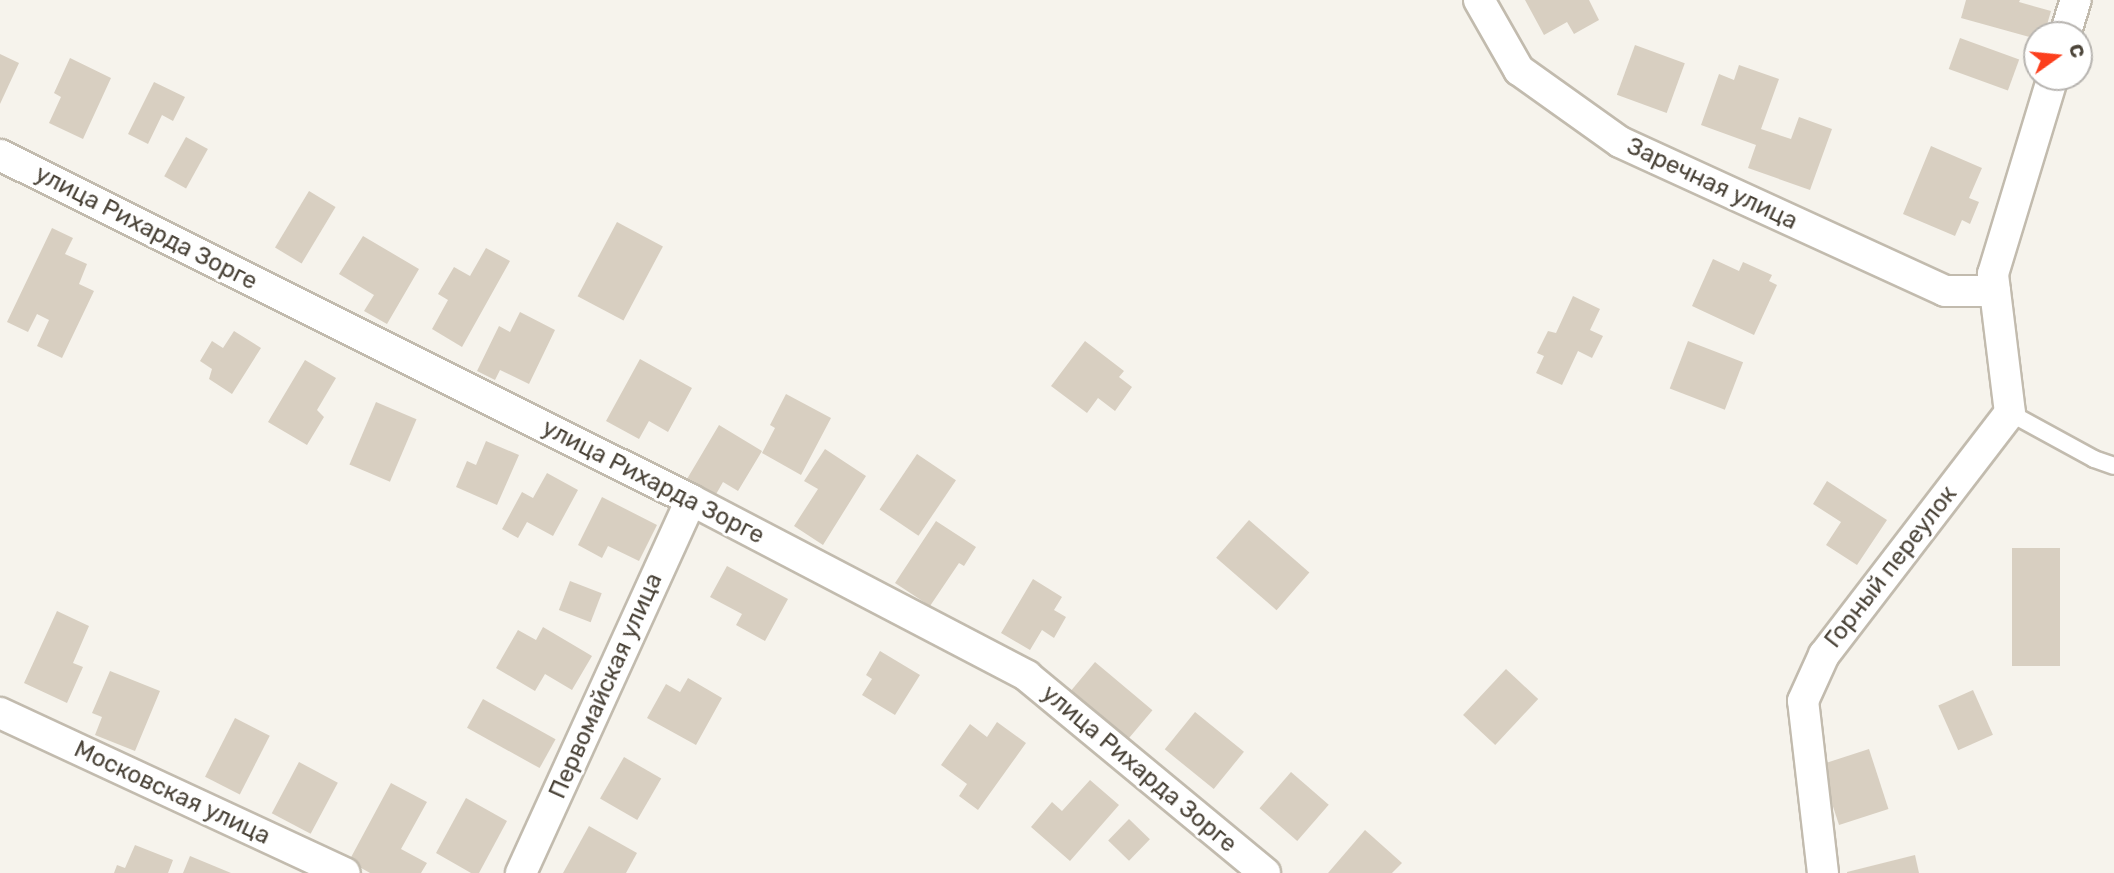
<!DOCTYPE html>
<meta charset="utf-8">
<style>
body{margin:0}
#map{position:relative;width:2114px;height:873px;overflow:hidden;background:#f6f3ec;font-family:Rubik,sans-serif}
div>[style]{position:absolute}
.building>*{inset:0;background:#d8cfc1;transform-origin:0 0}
.roads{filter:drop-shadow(2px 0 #c2bbae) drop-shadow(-2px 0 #c2bbae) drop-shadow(0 2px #c2bbae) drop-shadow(0 -2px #c2bbae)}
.lane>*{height:16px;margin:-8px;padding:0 8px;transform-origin:8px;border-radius:8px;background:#fff}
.street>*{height:30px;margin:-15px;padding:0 15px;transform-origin:15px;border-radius:15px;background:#fff}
span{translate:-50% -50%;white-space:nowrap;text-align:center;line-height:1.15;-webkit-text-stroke:6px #fff;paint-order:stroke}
.street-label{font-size:24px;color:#4b4439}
.north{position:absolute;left:2023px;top:21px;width:70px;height:70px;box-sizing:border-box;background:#fff;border:2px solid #b7b4b0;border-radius:50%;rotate:75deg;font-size:19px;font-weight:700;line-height:28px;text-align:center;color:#4b4439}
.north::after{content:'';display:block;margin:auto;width:24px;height:32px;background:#fc3f1d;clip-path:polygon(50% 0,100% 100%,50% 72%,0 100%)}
</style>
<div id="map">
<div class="building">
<div style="clip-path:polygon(1525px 0,1589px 0,1599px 20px,1574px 34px,1567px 22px,1544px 35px)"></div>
<div style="clip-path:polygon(1966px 0,2020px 0,2019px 2px,2051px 11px,2044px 35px,2037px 35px,2037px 39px,1961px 18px)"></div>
<div style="left:1960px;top:38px;width:63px;height:33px;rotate:20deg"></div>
<div style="left:1635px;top:45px;width:53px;height:53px;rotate:20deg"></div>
<div style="clip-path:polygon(0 54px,19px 63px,0 104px)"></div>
<div style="clip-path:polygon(70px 58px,111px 78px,83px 139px,49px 123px,61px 97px,54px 93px)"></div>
<div style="clip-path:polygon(1739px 65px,1779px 79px,1761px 129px,1791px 139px,1799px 117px,1832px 129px,1810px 190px,1748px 168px,1756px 145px,1701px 125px,1719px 74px,1734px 80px)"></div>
<div style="clip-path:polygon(154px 82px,185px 97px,173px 121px,162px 115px,148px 144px,128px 134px)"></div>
<div style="left:186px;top:137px;width:25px;height:45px;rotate:29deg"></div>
<div style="clip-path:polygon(1931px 146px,1982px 168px,1969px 198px,1979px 202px,1970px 224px,1962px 220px,1955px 236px,1903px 214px)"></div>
<div style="left:309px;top:191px;width:31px;height:66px;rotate:31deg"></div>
<div style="left:617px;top:222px;width:52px;height:84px;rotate:28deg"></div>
<div style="clip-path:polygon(52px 228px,73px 238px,65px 254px,87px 264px,79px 284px,94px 291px,62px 358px,37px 346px,49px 320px,37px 314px,28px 332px,7px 322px)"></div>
<div style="clip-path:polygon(363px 236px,419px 269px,387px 324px,364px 311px,374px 295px,339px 274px)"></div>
<div style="clip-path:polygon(486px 248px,510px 261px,462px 347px,432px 329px,448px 300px,438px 294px,454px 267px,470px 276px)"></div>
<div style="clip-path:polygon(1713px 259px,1739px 271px,1743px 262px,1772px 275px,1769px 281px,1777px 285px,1754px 335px,1692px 306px)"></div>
<div style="clip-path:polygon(1573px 296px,1600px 309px,1590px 330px,1603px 336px,1592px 358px,1578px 351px,1562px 385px,1536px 373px,1544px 356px,1537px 353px,1548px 331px,1556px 333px)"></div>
<div style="clip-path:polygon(520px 312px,555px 330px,529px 384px,500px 370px,495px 380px,477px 371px,499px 326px,510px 332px)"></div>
<div style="clip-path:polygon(234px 331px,261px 348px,232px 394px,209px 379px,212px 369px,200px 361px,212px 341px,223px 348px)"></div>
<div style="clip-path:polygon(1085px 341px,1124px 371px,1119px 377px,1132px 387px,1115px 411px,1098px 398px,1087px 413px,1051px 386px)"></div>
<div style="left:1688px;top:341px;width:59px;height:51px;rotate:21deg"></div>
<div style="clip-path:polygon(640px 359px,692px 388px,668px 432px,649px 421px,639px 439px,606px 421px)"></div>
<div style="clip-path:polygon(305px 360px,336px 378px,317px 410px,324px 417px,307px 445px,268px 422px)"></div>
<div style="clip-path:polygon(786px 394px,831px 418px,801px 475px,762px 453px,775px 428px,770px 425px)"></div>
<div style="left:376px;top:402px;width:44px;height:68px;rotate:23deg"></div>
<div style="clip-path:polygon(719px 425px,762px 451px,738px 491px,723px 482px,715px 496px,687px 479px)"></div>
<div style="clip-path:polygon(486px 441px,519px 455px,497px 505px,456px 487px,467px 461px,476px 465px)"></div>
<div style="clip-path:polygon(825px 449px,866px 476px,823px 545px,794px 526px,818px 489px,804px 481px)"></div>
<div style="left:917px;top:454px;width:47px;height:67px;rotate:34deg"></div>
<div style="clip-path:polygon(547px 473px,578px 490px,553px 536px,527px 522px,518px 538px,502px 529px,522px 492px,533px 498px)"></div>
<div style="clip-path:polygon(1827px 481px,1887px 520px,1857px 565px,1826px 545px,1841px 522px,1813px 504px)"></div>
<div style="clip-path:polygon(602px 497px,657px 525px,639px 561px,608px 546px,602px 558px,578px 545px)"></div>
<div style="left:1249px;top:520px;width:80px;height:50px;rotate:41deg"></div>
<div style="clip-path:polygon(936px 521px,976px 547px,964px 566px,959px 563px,930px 606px,895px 583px)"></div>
<div style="left:2012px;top:548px;width:48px;height:118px"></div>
<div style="clip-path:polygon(727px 566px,788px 599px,765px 641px,736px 625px,742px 614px,710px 597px)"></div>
<div style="clip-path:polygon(1033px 579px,1062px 597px,1054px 610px,1066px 617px,1054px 638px,1042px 630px,1030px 650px,1001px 633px)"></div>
<div style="left:570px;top:581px;width:34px;height:31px;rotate:21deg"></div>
<div style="clip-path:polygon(57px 611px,89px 626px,73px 663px,83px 667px,67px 703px,24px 683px)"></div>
<div style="clip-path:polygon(543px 627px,592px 656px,572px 690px,545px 674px,535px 691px,496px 668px,518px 630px,536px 640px)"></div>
<div style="clip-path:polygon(880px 651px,920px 675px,895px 715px,862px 695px,872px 679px,866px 675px)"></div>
<div style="left:1095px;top:662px;width:75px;height:39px;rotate:40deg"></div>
<div style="left:1506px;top:669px;width:44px;height:63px;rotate:43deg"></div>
<div style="clip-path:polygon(110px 671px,160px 691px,135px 751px,95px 735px,102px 717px,92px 713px)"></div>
<div style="clip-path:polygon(688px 678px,722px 698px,696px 745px,647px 718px,666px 684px,680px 692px)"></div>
<div style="left:1973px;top:690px;width:49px;height:38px;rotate:66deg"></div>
<div style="left:483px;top:699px;width:83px;height:33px;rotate:29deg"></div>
<div style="left:1195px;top:712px;width:63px;height:48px;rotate:39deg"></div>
<div style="left:235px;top:718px;width:39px;height:66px;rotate:27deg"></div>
<div style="clip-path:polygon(997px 722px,1026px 743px,978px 810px,959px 796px,967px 784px,941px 765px,970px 724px,987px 737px)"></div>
<div style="left:1869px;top:749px;width:63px;height:52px;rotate:72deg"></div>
<div style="left:624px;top:757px;width:43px;height:48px;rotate:30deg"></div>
<div style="left:299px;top:762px;width:44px;height:58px;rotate:28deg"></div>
<div style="left:1291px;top:772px;width:50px;height:48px;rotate:41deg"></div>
<div style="clip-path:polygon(1090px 780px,1119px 805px,1070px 861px,1031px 827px,1052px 802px,1062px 811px)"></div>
<div style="clip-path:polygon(391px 783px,427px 802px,401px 849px,427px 863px,421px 873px,370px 873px,349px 861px)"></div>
<div style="clip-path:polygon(466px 798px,507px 821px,479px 873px,471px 873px,436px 853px)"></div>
<div style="left:1129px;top:819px;width:29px;height:30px;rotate:44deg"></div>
<div style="clip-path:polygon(589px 826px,637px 853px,626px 873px,563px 873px)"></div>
<div style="clip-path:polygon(1365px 830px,1402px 863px,1392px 873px,1328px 873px)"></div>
<div style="clip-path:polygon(135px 845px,173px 860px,168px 873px,114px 873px,117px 865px,125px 868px)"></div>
<div style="clip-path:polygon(1915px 855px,1919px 873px,1847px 873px,1847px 872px)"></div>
<div style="clip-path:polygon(190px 856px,231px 873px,183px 873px)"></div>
</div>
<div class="roads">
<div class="lane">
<div style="left:2010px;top:413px;width:96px;rotate:28.7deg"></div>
<div style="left:2094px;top:459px;width:21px;rotate:19deg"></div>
</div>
<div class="street">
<div style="left:1479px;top:0;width:81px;rotate:60.3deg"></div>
<div style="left:1519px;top:70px;width:124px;rotate:35.5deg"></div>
<div style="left:1620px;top:142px;width:358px;rotate:24.6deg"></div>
<div style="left:1945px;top:291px;width:50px"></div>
<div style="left:2065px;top:35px;width:37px;rotate:-73deg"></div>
<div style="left:0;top:155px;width:772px;rotate:26.53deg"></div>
<div style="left:691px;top:500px;width:379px;rotate:27.6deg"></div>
<div style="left:1027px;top:676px;width:309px;rotate:39.6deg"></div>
<div style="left:0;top:713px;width:380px;rotate:24.9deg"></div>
<div style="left:521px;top:873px;width:410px;rotate:-65.5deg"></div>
<div style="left:1823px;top:873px;width:173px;rotate:-96.6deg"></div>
<div style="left:1803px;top:701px;width:51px;rotate:-65.5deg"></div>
<div style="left:1824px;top:655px;width:305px;rotate:-52.5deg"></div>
<div style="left:2010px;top:413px;width:140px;rotate:-97deg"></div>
<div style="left:1993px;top:274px;width:206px;rotate:-73.1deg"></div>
</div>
</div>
<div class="street-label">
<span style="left:1712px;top:184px;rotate:25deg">Заречная улица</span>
<span style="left:146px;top:228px;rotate:27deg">улица Рихарда Зорге</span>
<span style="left:653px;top:482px;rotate:27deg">улица Рихарда Зорге</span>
<span style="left:1891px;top:567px;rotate:-52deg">Горный переулок</span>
<span style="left:606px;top:686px;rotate:-66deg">Первомайская улица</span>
<span style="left:1139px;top:769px;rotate:40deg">улица Рихарда Зорге</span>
<span style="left:172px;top:793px;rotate:25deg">Московская улица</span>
</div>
<div class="north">С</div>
</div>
